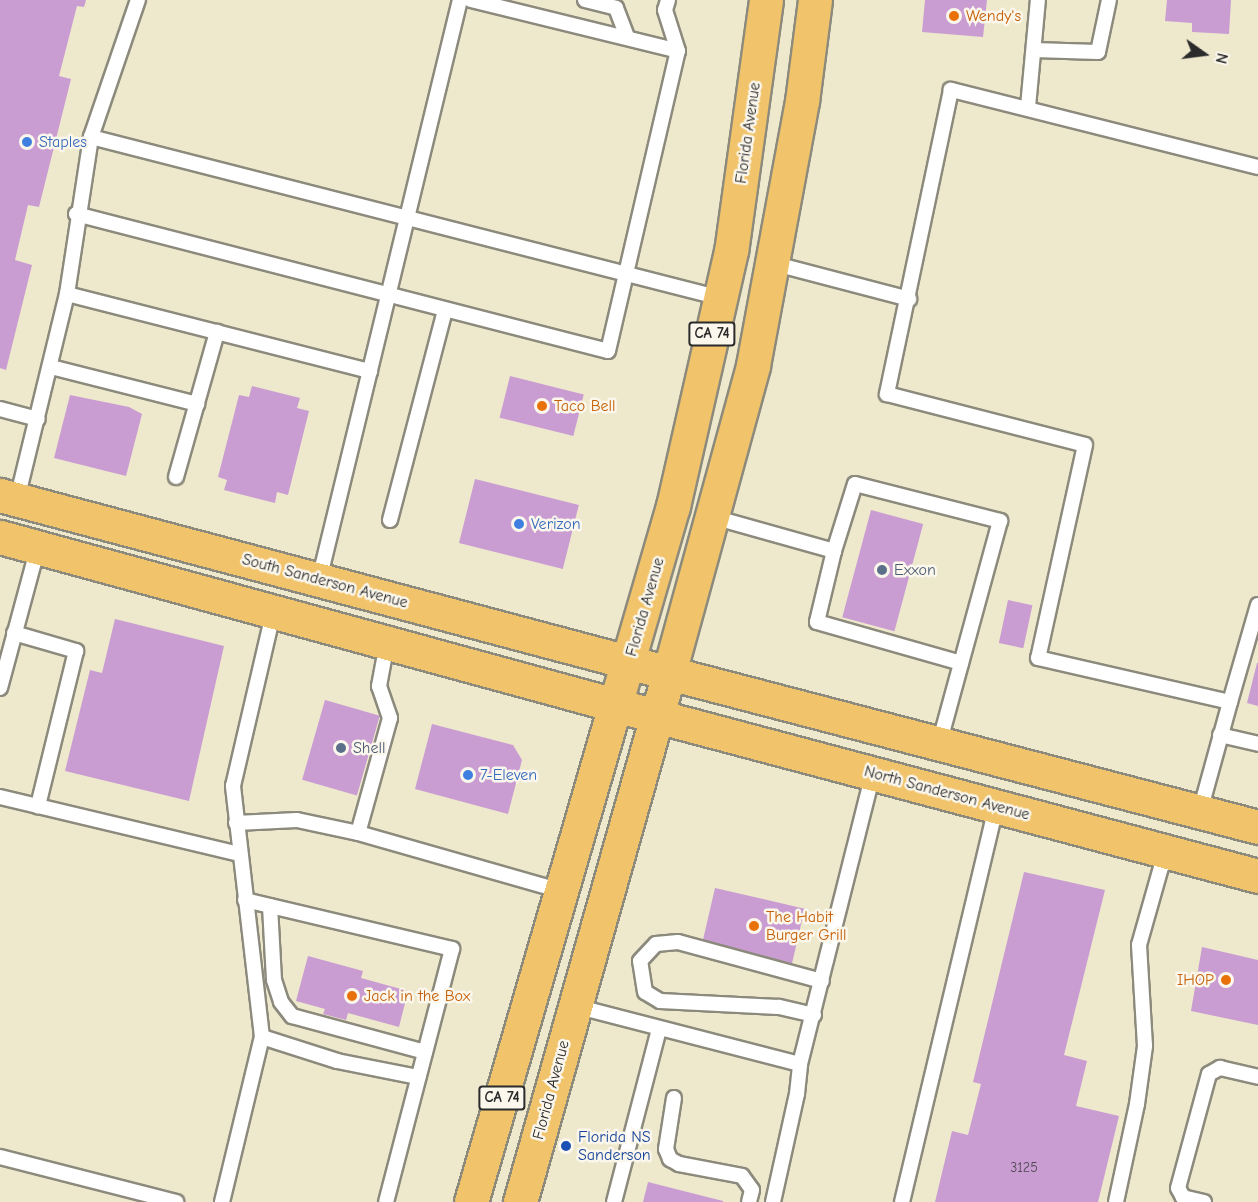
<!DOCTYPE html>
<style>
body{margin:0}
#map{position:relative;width:1258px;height:1202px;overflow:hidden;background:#eee8cd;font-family:"Comic Neue",sans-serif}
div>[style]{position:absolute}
.building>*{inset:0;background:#c99dd2;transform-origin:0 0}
.roads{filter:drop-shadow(2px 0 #8c8a7c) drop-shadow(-2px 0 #8c8a7c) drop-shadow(0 2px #8c8a7c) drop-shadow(0 -2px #8c8a7c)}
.lane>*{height:14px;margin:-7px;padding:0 7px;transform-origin:7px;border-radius:7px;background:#fff}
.primary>*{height:33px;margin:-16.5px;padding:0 16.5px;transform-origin:16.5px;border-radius:16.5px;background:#f1c36a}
.highway>*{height:33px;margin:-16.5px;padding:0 16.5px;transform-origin:16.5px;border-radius:16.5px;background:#f1c36a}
.dots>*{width:16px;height:16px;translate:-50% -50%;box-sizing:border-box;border:3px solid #fbf7ec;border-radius:50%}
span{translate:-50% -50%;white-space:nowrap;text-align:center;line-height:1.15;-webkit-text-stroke:5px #fbf7ec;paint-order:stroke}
.number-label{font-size:14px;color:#524855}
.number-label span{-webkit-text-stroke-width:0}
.shield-label span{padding:2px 4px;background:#fbf7ec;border:2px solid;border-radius:4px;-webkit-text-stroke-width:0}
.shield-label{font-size:15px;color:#2b2b2b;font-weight:700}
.food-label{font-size:16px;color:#c56008}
.left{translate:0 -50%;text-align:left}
.right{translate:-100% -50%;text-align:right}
.street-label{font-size:16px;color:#2b2b2b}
.shop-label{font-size:16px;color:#366cbe}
.service-label{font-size:16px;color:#4e5e75}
.transit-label{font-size:16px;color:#164399}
.north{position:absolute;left:1174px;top:24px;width:60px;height:60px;-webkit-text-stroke:4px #fbf7ec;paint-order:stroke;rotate:104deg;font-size:16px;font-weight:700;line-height:24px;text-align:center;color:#2b2b2b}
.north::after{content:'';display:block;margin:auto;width:21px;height:27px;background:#2b2b2b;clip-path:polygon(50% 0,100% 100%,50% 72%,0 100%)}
</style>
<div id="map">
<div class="building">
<div style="clip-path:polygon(0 0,86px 0,84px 7px,77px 6px,59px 76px,71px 79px,39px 207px,28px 205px,15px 260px,32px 265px,6px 370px,0 368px)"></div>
<div style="clip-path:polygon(925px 0,987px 0,983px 37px,922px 32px)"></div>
<div style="clip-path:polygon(1167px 0,1231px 0,1229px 34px,1192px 32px,1192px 23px,1165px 21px)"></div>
<div style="left:510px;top:376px;width:76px;height:43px;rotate:14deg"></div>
<div style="clip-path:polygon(252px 386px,300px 398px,297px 408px,309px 411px,288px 495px,277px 492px,275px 503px,224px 490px,227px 480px,218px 477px,239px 395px,249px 397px)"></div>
<div style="clip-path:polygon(70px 395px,129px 407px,142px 414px,126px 476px,54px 458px)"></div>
<div style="left:475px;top:479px;width:107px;height:66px;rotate:14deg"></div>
<div style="left:871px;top:510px;width:54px;height:111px;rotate:15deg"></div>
<div style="left:1008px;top:600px;width:25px;height:44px;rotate:12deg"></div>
<div style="clip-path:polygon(115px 619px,224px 646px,189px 801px,65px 771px,90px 670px,102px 673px)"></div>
<div style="clip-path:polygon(1257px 663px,1258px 663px,1258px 706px,1247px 703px)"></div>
<div style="left:325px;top:700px;width:57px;height:83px;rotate:16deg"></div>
<div style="clip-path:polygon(432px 724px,513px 745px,522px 760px,508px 814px,415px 789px)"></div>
<div style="clip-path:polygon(1024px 872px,1105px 890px,1064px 1055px,1087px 1061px,1076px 1106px,1119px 1116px,1098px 1202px,935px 1202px,952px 1131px,968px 1135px,981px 1084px,973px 1082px)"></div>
<div style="left:715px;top:888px;width:92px;height:56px;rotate:13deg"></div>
<div style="clip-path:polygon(1202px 947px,1258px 960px,1258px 1025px,1191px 1011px)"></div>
<div style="clip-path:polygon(308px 956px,363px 971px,361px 978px,408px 991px,399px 1027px,348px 1013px,346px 1020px,323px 1014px,325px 1009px,296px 1001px)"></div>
<div style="clip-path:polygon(648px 1182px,723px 1201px,723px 1202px,643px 1202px)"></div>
</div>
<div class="roads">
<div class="lane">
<div style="left:471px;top:0;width:213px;rotate:13.8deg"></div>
<div style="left:585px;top:0;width:32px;rotate:14deg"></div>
<div style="left:616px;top:8px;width:31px;rotate:69deg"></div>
<div style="left:1034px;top:50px;width:64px;rotate:1.8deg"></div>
<div style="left:1098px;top:52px;width:53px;rotate:-78.1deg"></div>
<div style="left:1028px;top:107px;width:107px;rotate:-84.7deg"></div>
<div style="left:91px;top:137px;width:650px;rotate:14.34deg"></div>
<div style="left:1258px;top:167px;width:317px;rotate:-165.9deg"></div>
<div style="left:951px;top:90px;width:311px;rotate:101.9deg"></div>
<div style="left:887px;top:394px;width:204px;rotate:14.4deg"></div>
<div style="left:1085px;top:445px;width:218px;rotate:102.4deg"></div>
<div style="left:1038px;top:658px;width:197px;rotate:12.9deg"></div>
<div style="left:1230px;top:702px;width:101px;rotate:-73.9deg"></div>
<div style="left:76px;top:214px;width:549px;rotate:14.44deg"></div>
<div style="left:608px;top:351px;width:308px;rotate:-76.9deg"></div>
<div style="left:678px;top:51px;width:43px;rotate:-107.6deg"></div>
<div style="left:665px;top:10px;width:10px;rotate:-73deg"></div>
<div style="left:772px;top:263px;width:142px;rotate:14.7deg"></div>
<div style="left:67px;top:294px;width:313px;rotate:14.3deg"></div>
<div style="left:51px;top:367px;width:151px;rotate:14.2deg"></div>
<div style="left:0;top:409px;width:39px;rotate:15deg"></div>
<div style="left:176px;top:477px;width:151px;rotate:-74.2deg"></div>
<div style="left:17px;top:499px;width:211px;rotate:-76.3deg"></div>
<div style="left:67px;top:294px;width:159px;rotate:-81.3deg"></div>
<div style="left:91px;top:137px;width:145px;rotate:-71.1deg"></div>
<div style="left:713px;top:517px;width:126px;rotate:15.7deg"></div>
<div style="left:834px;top:551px;width:70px;rotate:-72.6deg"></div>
<div style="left:855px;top:484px;width:150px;rotate:14.3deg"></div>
<div style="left:1000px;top:521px;width:231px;rotate:105.3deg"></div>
<div style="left:390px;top:520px;width:216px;rotate:-75.3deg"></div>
<div style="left:834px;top:551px;width:73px;rotate:103.5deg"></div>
<div style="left:817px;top:622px;width:150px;rotate:15.9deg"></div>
<div style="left:319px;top:580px;width:597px;rotate:-76.34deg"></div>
<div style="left:14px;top:633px;width:65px;rotate:16.2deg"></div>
<div style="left:76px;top:651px;width:160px;rotate:103.8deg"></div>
<div style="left:387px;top:643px;width:44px;rotate:100.5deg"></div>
<div style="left:379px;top:686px;width:34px;rotate:71deg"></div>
<div style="left:390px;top:718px;width:119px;rotate:105.5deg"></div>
<div style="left:358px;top:833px;width:211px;rotate:15.9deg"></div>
<div style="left:0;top:688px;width:146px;rotate:-74.9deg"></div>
<div style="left:1220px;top:735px;width:39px;rotate:13deg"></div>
<div style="left:0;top:797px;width:247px;rotate:13.4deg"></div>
<div style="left:1200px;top:811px;width:113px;rotate:-74.6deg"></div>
<div style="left:236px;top:823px;width:61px;rotate:-2.8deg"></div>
<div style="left:297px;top:820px;width:62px;rotate:12deg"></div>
<div style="left:245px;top:900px;width:213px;rotate:13.3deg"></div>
<div style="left:452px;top:949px;width:261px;rotate:104.6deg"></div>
<div style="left:270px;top:906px;width:74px;rotate:86.9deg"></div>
<div style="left:274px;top:980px;width:23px;rotate:72deg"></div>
<div style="left:281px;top:1002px;width:18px;rotate:52deg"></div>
<div style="left:292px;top:1016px;width:138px;rotate:15.1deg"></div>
<div style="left:575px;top:1006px;width:232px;rotate:14.5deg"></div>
<div style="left:814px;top:1015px;width:37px;rotate:-167deg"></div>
<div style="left:778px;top:1007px;width:118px;rotate:-177.1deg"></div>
<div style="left:660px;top:1001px;width:17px;rotate:-149deg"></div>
<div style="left:645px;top:992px;width:31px;rotate:-99deg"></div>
<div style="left:640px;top:961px;width:23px;rotate:-47deg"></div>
<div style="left:656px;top:944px;width:22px;rotate:-5deg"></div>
<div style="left:678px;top:942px;width:149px;rotate:15.2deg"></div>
<div style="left:262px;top:1037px;width:79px;rotate:17.7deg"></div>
<div style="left:337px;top:1061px;width:83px;rotate:11.2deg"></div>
<div style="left:674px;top:1098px;width:52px;rotate:98.9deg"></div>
<div style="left:666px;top:1149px;width:11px;rotate:68deg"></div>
<div style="left:670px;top:1159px;width:10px;rotate:29deg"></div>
<div style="left:679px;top:1164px;width:64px;rotate:10.8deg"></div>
<div style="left:742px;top:1176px;width:17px;rotate:54deg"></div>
<div style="left:752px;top:1190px;width:12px;rotate:104deg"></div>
<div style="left:0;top:1157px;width:182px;rotate:14.3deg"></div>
<div style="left:222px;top:1202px;width:170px;rotate:-76.4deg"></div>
<div style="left:262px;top:1037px;width:253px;rotate:-96.6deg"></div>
<div style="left:233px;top:786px;width:181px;rotate:-76.9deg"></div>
<div style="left:614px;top:1202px;width:179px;rotate:-75.4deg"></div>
<div style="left:773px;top:1202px;width:111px;rotate:-77.5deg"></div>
<div style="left:797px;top:1094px;width:30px;rotate:-84deg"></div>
<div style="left:800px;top:1064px;width:299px;rotate:-75.9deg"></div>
<div style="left:902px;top:1202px;width:406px;rotate:-76.6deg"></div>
<div style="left:1116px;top:1202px;width:100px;rotate:-77.9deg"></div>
<div style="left:1137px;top:1104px;width:59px;rotate:-82.1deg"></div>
<div style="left:1145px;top:1046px;width:101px;rotate:-93.4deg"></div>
<div style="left:1139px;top:945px;width:81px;rotate:-74.2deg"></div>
<div style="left:1161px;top:867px;width:17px;rotate:-50deg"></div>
<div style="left:1204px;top:1202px;width:22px;rotate:-167deg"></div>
<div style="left:1183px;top:1197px;width:10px;rotate:-119deg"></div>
<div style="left:1178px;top:1188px;width:118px;rotate:-74.8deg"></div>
<div style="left:1209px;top:1074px;width:13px;rotate:-29deg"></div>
<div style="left:1220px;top:1068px;width:39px;rotate:13deg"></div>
</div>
<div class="primary">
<div style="left:0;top:495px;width:692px;rotate:14.9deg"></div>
<div style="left:669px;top:673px;width:550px;rotate:105.73deg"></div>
<div style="left:0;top:537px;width:638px;rotate:15.28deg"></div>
<div style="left:615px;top:705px;width:517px;rotate:106.16deg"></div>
</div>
<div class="highway">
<div style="left:766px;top:0;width:253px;rotate:97.9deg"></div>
<div style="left:731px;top:251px;width:262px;rotate:102.8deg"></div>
<div style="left:673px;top:506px;width:207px;rotate:106.2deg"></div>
<div style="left:615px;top:705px;width:665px;rotate:14.89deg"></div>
<div style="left:815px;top:0;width:102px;rotate:97.3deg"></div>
<div style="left:802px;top:101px;width:269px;rotate:100.5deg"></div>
<div style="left:753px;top:366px;width:318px;rotate:105.3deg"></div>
<div style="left:669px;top:673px;width:609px;rotate:14.65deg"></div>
</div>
</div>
<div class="dots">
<div style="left:954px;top:16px;background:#e8710a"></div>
<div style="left:27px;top:142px;background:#3f7fe0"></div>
<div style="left:542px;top:406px;background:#e8710a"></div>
<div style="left:519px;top:524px;background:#3f7fe0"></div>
<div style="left:882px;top:570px;background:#5c6f8a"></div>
<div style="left:341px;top:748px;background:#5c6f8a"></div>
<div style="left:468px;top:775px;background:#3f7fe0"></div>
<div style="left:754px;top:926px;background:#e8710a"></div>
<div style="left:1226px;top:980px;background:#e8710a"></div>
<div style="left:352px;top:996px;background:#e8710a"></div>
<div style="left:566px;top:1146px;background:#1a4fb4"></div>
</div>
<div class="number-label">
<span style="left:1024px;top:1168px">3125</span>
</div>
<div class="shield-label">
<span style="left:712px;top:334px">CA 74</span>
<span style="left:502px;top:1098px">CA 74</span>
</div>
<div class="food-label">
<span class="left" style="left:966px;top:16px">Wendy's</span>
<span class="left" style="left:554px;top:406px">Taco Bell</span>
<span class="left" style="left:766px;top:926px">The Habit<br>Burger Grill</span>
<span class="right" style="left:1214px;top:980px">IHOP</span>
<span class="left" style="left:364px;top:996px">Jack in the Box</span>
</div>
<div class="street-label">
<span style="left:748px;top:133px;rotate:-82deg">Florida Avenue</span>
<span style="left:325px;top:581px;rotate:15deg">South Sanderson Avenue</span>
<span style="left:645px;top:607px;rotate:-74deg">Florida Avenue</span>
<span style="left:947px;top:793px;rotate:15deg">North Sanderson Avenue</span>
<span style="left:551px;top:1090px;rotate:-75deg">Florida Avenue</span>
</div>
<div class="shop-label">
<span class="left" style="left:39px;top:142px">Staples</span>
<span class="left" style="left:531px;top:524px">Verizon</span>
<span class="left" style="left:480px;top:775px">7-Eleven</span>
</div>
<div class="service-label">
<span class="left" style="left:894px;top:570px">Exxon</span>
<span class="left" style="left:353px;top:748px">Shell</span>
</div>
<div class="transit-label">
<span class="left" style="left:578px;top:1146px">Florida NS<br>Sanderson</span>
</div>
<div class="north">N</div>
</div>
